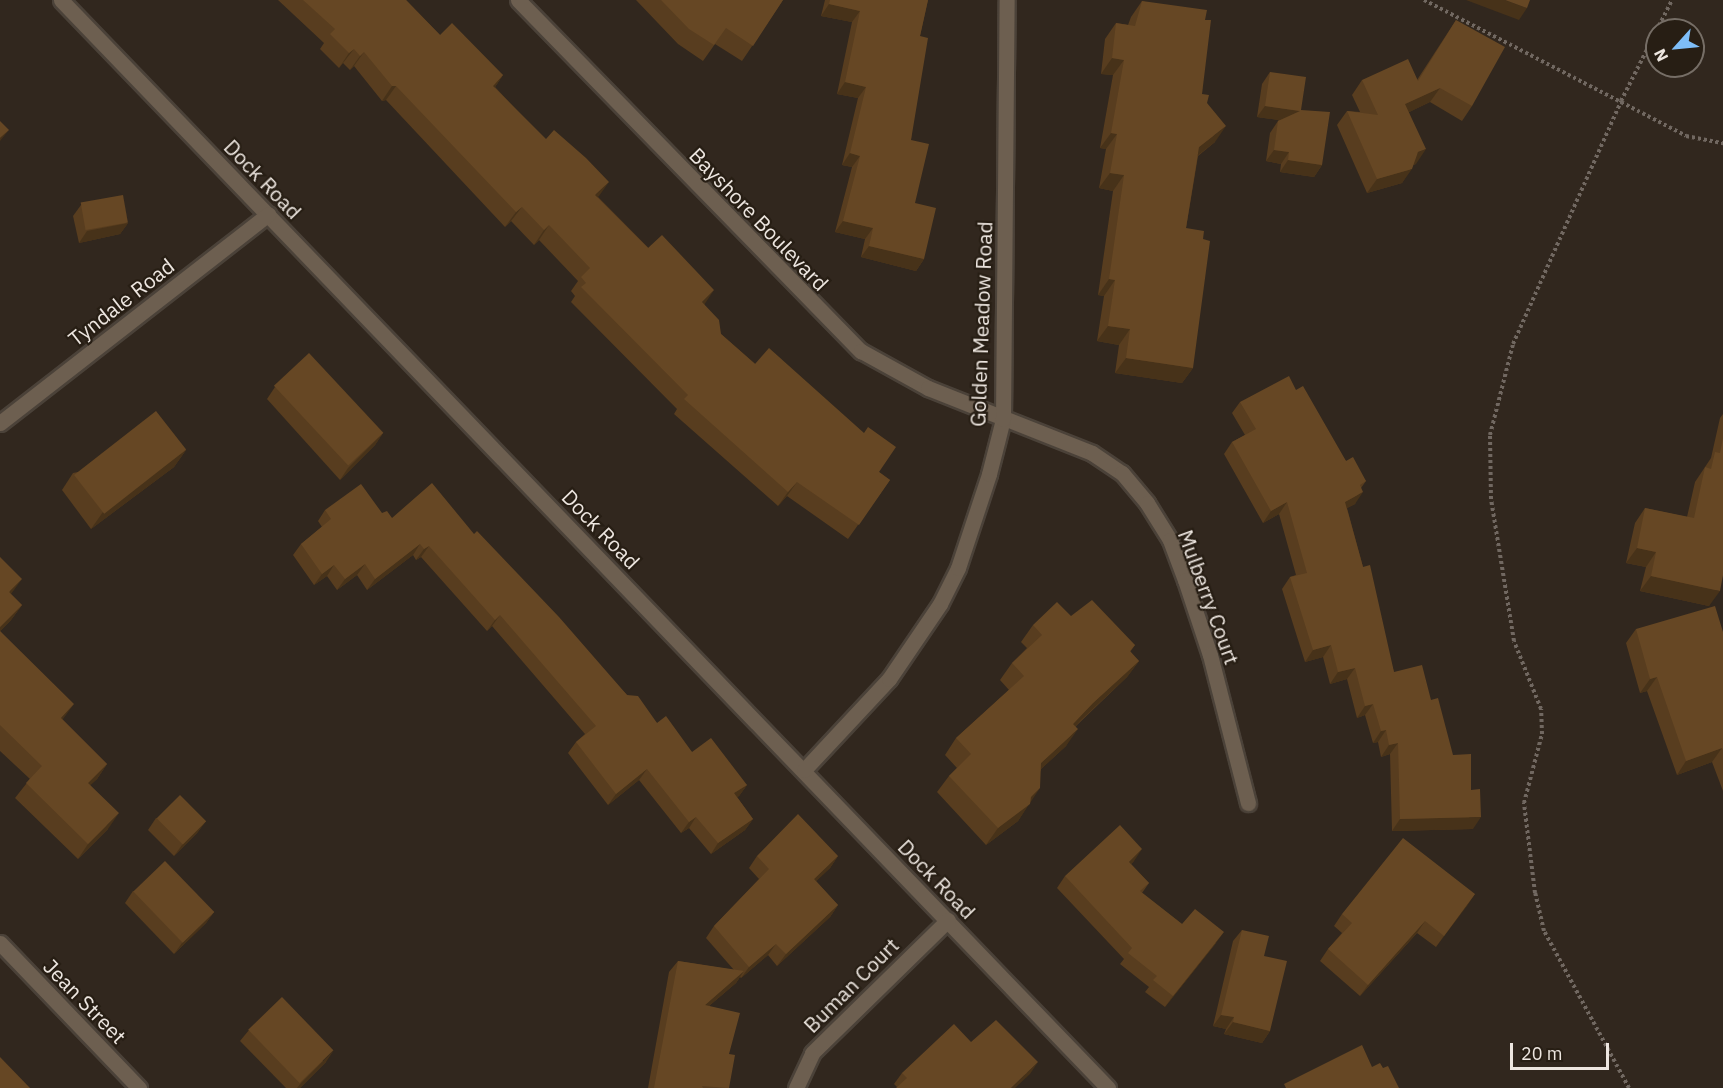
<!DOCTYPE html>
<style>
body{margin:0}
#map{position:relative;width:1723px;height:1088px;overflow:hidden;background:#31271e;font-family:"IBM Plex Sans",sans-serif}
div>[style]{position:absolute}
.path>*{height:4px;margin-top:-2px;transform-origin:0;background:repeating-linear-gradient(90deg,#716861 0 3px,transparent 0 6px)}
.roads{filter:drop-shadow(2px 0 #4b4239) drop-shadow(-2px 0 #4b4239) drop-shadow(0 2px #4b4239) drop-shadow(0 -2px #4b4239)}
.minor>*{height:15px;margin:-7.5px;padding:0 7.5px;transform-origin:7.5px;border-radius:7.5px;background:#6d5f50}
.wall>*{inset:0;background:#583d1f}
.shaded-wall>*{inset:0;background:#473219}
.building>*{inset:0;background:#664724;transform-origin:0 0}
span{translate:-50% -50%;white-space:nowrap;text-align:center;line-height:1.15;-webkit-text-stroke:4.5px #271e14;paint-order:stroke}
.street-label{font-size:21px;color:#ede6e0}
.north{position:absolute;left:1645px;top:18px;width:60px;height:60px;box-sizing:border-box;background:#271e14;border:2px solid #766e66;border-radius:50%;rotate:243deg;font-size:16px;font-weight:700;line-height:24px;text-align:center;color:#ede6e0}
.north::after{content:'';display:block;margin:auto;width:21px;height:27px;background:#7ebef9;clip-path:polygon(50% 0,100% 100%,50% 72%,0 100%)}
.scale{position:absolute;left:1510px;top:1043px;width:99px;height:27px;box-sizing:border-box;border:3px solid #ede6e0;border-top:0;padding-left:8px;font-size:18px;line-height:21px;white-space:nowrap;color:#ede6e0;-webkit-text-stroke:4px #271e14;paint-order:stroke}
</style>
<div id="map">
<div class="path">
<div style="left:1424px;top:0;width:295px;rotate:27.4deg"></div>
<div style="left:1686px;top:136px;width:38px;rotate:11deg"></div>
<div style="left:1629px;top:1088px;width:179px;rotate:-118.4deg"></div>
<div style="left:1544px;top:931px;width:39px;rotate:-103deg"></div>
<div style="left:1535px;top:893px;width:91px;rotate:-97deg"></div>
<div style="left:1524px;top:803px;width:71px;rotate:-75.4deg"></div>
<div style="left:1542px;top:734px;width:25px;rotate:-92deg"></div>
<div style="left:1541px;top:709px;width:73px;rotate:-111.7deg"></div>
<div style="left:1514px;top:641px;width:144px;rotate:-99.2deg"></div>
<div style="left:1491px;top:499px;width:64px;rotate:-90.9deg"></div>
<div style="left:1490px;top:435px;width:94px;rotate:-75.8deg"></div>
<div style="left:1513px;top:344px;width:266px;rotate:-66deg"></div>
<div style="left:1621px;top:101px;width:113px;rotate:-63.2deg"></div>
</div>
<div class="roads">
<div class="minor">
<div style="left:61px;top:0;width:1510px;rotate:46.1deg"></div>
<div style="left:518px;top:0;width:491px;rotate:45.7deg"></div>
<div style="left:861px;top:351px;width:77px;rotate:28.9deg"></div>
<div style="left:928px;top:388px;width:176px;rotate:21.6deg"></div>
<div style="left:1092px;top:453px;width:36px;rotate:34deg"></div>
<div style="left:1122px;top:473px;width:39px;rotate:50deg"></div>
<div style="left:1147px;top:503px;width:44px;rotate:58.1deg"></div>
<div style="left:1170px;top:540px;width:43px;rotate:69.4deg"></div>
<div style="left:1185px;top:580px;width:79px;rotate:71.6deg"></div>
<div style="left:1210px;top:655px;width:153px;rotate:75.6deg"></div>
<div style="left:0;top:423px;width:340px;rotate:-37.9deg"></div>
<div style="left:804px;top:770px;width:125px;rotate:-47deg"></div>
<div style="left:889px;top:679px;width:91px;rotate:-55.8deg"></div>
<div style="left:940px;top:604px;width:40px;rotate:-63.4deg"></div>
<div style="left:958px;top:568px;width:99px;rotate:-71.7deg"></div>
<div style="left:989px;top:474px;width:57px;rotate:-75.7deg"></div>
<div style="left:1003px;top:419px;width:419px;rotate:-89.5deg"></div>
<div style="left:0;top:943px;width:201px;rotate:46.2deg"></div>
<div style="left:796px;top:1088px;width:38px;rotate:-65deg"></div>
<div style="left:812px;top:1053px;width:190px;rotate:-44.4deg"></div>
</div>
</div>
<div class="wall">
<div style="clip-path:polygon(278px 0,406px 0,440px 35px,503px 75px,495px 87px,598px 197px,704px 304px,721px 334px,879px 472px,890px 480px,848px 539px,787px 496px,778px 506px,674px 414px,677px 409px,571px 302px,575px 296px,571px 291px,578px 281px,539px 240px,534px 245px,511px 221px,505px 227px,386px 100px,382px 101px,354px 66px,350px 70px,343px 63px,339px 68px,320px 49px,324px 43px)"></div>
<div style="clip-path:polygon(636px 0,783px 0,742px 61px,715px 44px,703px 61px,678px 44px)"></div>
<div style="clip-path:polygon(825px 0,928px 0,920px 36px,911px 140px,915px 203px,924px 259px,916px 271px,861px 257px,865px 239px,835px 232px,852px 167px,842px 165px,858px 98px,837px 94px,852px 22px,821px 16px)"></div>
<div style="clip-path:polygon(1142px 1px,1205px 20px,1202px 94px,1207px 103px,1215px 142px,1198px 156px,1186px 228px,1193px 368px,1182px 383px,1115px 373px,1119px 345px,1097px 341px,1104px 296px,1098px 295px,1113px 191px,1099px 188px,1106px 149px,1100px 148px,1113px 75px,1101px 74px,1105px 39px,1116px 23px,1128px 25px,1131px 17px)"></div>
<div style="clip-path:polygon(1456px 20px,1472px 106px,1462px 121px,1430px 102px,1409px 112px,1416px 164px,1413px 165px,1402px 183px,1367px 193px,1337px 125px,1347px 111px,1360px 112px,1352px 95px,1362px 80px,1417px 80px)"></div>
<div style="clip-path:polygon(1270px 72px,1301px 110px,1322px 165px,1314px 177px,1280px 172px,1281px 164px,1266px 161px,1270px 133px,1278px 121px,1279px 120px,1257px 117px,1262px 84px)"></div>
<div style="clip-path:polygon(81px 205px,128px 223px,120px 234px,79px 243px,73px 216px)"></div>
<div style="clip-path:polygon(275px 387px,383px 433px,375px 445px,340px 480px,267px 399px)"></div>
<div style="clip-path:polygon(1296px 390px,1346px 461px,1366px 481px,1361px 488px,1355px 504px,1347px 508px,1363px 567px,1394px 672px,1431px 700px,1473px 829px,1392px 831px,1390px 754px,1381px 757px,1378px 742px,1373px 743px,1365px 715px,1357px 718px,1347px 679px,1330px 684px,1323px 657px,1305px 662px,1282px 589px,1290px 577px,1296px 575px,1279px 514px,1263px 523px,1224px 454px,1232px 442px,1245px 435px,1232px 413px,1240px 402px)"></div>
<div style="clip-path:polygon(1723px 414px,1723px 575px,1709px 606px,1640px 591px,1646px 567px,1626px 563px,1635px 523px,1645px 508px,1687px 517px,1695px 482px,1711px 458px,1720px 418px)"></div>
<div style="clip-path:polygon(186px 450px,174px 467px,91px 529px,62px 490px,73px 473px)"></div>
<div style="clip-path:polygon(325px 510px,382px 513px,392px 518px,474px 534px,627px 695px,657px 723px,692px 752px,747px 785px,739px 796px,737px 797px,753px 819px,745px 830px,711px 854px,689px 828px,681px 833px,639px 780px,608px 805px,568px 753px,576px 742px,585px 734px,492px 626px,487px 631px,421px 557px,416px 560px,413px 555px,367px 590px,357px 575px,337px 590px,327px 576px,314px 585px,293px 555px,301px 544px,322px 527px,318px 521px)"></div>
<div style="clip-path:polygon(0 557px,11px 594px,22px 605px,11px 620px,0 631px,63px 720px,107px 764px,97px 779px,90px 785px,108px 829px,78px 859px,15px 798px,30px 779px,0 751px)"></div>
<div style="clip-path:polygon(1071px 616px,1135px 645px,1130px 652px,1139px 661px,1127px 677px,1076px 726px,1066px 746px,1041px 769px,1030px 802px,1018px 821px,986px 845px,937px 792px,949px 776px,957px 768px,945px 755px,956px 738px,1009px 690px,1000px 680px,1012px 663px,1027px 648px,1021px 642px,1033px 625px)"></div>
<div style="clip-path:polygon(1636px 629px,1723px 632px,1723px 791px,1712px 762px,1677px 775px,1647px 691px,1640px 693px,1626px 643px)"></div>
<div style="clip-path:polygon(156px 818px,206px 821px,197px 833px,174px 856px,148px 830px)"></div>
<div style="clip-path:polygon(757px 856px,838px 856px,830px 868px,816px 881px,838px 905px,830px 917px,777px 966px,768px 955px,741px 978px,740px 977px,736px 983px,709px 1006px,729px 1054px,729px 1088px,648px 1088px,669px 972px,678px 961px,734px 970px,706px 938px,714px 926px,759px 879px,749px 868px)"></div>
<div style="clip-path:polygon(1134px 861px,1131px 864px,1149px 883px,1142px 893px,1182px 924px,1216px 943px,1165px 1007px,1145px 992px,1149px 987px,1120px 964px,1124px 959px,1057px 888px,1065px 876px)"></div>
<div style="clip-path:polygon(133px 891px,214px 912px,206px 923px,174px 954px,125px 903px)"></div>
<div style="clip-path:polygon(1475px 894px,1436px 947px,1417px 933px,1360px 996px,1320px 961px,1328px 949px,1342px 933px,1334px 926px,1342px 914px)"></div>
<div style="clip-path:polygon(1242px 930px,1264px 956px,1270px 1031px,1262px 1043px,1224px 1034px,1226px 1029px,1213px 1026px,1233px 941px)"></div>
<div style="clip-path:polygon(249px 1030px,326px 1062px,300px 1088px,286px 1088px,240px 1041px)"></div>
<div style="clip-path:polygon(971px 1042px,1030px 1074px,897px 1087px,894px 1084px,902px 1073px)"></div>
</div>
<div class="shaded-wall">
<div style="clip-path:polygon(1466px 0,1505px 0,1527px 8px,1519px 20px)"></div>
<div style="clip-path:polygon(829px 4px,860px 11px,852px 22px,821px 16px)"></div>
<div style="clip-path:polygon(354px 49px,343px 63px,339px 68px,349px 53px)"></div>
<div style="clip-path:polygon(364px 52px,354px 66px,350px 70px,360px 56px)"></div>
<div style="clip-path:polygon(1112px 58px,1124px 60px,1113px 75px,1101px 74px)"></div>
<div style="clip-path:polygon(503px 75px,493px 90px,493px 86px)"></div>
<div style="clip-path:polygon(845px 82px,866px 87px,858px 98px,837px 94px)"></div>
<div style="clip-path:polygon(392px 86px,396px 86px,386px 100px,382px 101px)"></div>
<div style="clip-path:polygon(1440px 88px,1430px 102px,1395px 119px,1405px 104px)"></div>
<div style="clip-path:polygon(1265px 106px,1300px 111px,1292px 122px,1257px 117px)"></div>
<div style="clip-path:polygon(1226px 126px,1215px 142px,1188px 163px,1199px 147px)"></div>
<div style="clip-path:polygon(9px 130px,0 141px,0 142px,0 138px)"></div>
<div style="clip-path:polygon(1111px 133px,1117px 134px,1106px 149px,1100px 148px)"></div>
<div style="clip-path:polygon(1426px 149px,1416px 164px,1408px 167px,1418px 152px)"></div>
<div style="clip-path:polygon(1274px 150px,1289px 152px,1281px 164px,1266px 161px)"></div>
<div style="clip-path:polygon(850px 153px,860px 156px,852px 167px,842px 165px)"></div>
<div style="clip-path:polygon(1288px 160px,1322px 165px,1314px 177px,1280px 172px)"></div>
<div style="clip-path:polygon(1412px 169px,1402px 183px,1367px 193px,1377px 179px)"></div>
<div style="clip-path:polygon(1110px 173px,1124px 175px,1113px 191px,1099px 188px)"></div>
<div style="clip-path:polygon(609px 182px,599px 196px,585px 209px,595px 195px)"></div>
<div style="clip-path:polygon(522px 207px,511px 221px,505px 227px,516px 212px)"></div>
<div style="clip-path:polygon(843px 221px,873px 228px,865px 239px,835px 232px)"></div>
<div style="clip-path:polygon(128px 223px,120px 234px,79px 243px,87px 231px)"></div>
<div style="clip-path:polygon(549px 225px,539px 240px,534px 245px,544px 230px)"></div>
<div style="clip-path:polygon(869px 246px,924px 259px,916px 271px,861px 257px)"></div>
<div style="clip-path:polygon(1109px 279px,1115px 280px,1104px 296px,1098px 295px)"></div>
<div style="clip-path:polygon(714px 290px,704px 305px,702px 302px)"></div>
<div style="clip-path:polygon(1108px 326px,1130px 329px,1119px 345px,1097px 341px)"></div>
<div style="clip-path:polygon(1126px 358px,1193px 368px,1182px 383px,1115px 373px)"></div>
<div style="clip-path:polygon(383px 433px,375px 445px,340px 480px,348px 468px)"></div>
<div style="clip-path:polygon(186px 450px,174px 467px,91px 529px,103px 512px)"></div>
<div style="clip-path:polygon(797px 482px,787px 496px,778px 506px,788px 492px)"></div>
<div style="clip-path:polygon(1363px 492px,1355px 504px,1337px 513px,1345px 502px)"></div>
<div style="clip-path:polygon(1287px 502px,1279px 514px,1263px 523px,1271px 511px)"></div>
<div style="clip-path:polygon(420px 544px,413px 555px,367px 590px,375px 579px)"></div>
<div style="clip-path:polygon(429px 546px,421px 557px,416px 560px,424px 549px)"></div>
<div style="clip-path:polygon(1637px 548px,1656px 552px,1646px 567px,1626px 563px)"></div>
<div style="clip-path:polygon(365px 564px,357px 575px,337px 590px,345px 579px)"></div>
<div style="clip-path:polygon(334px 565px,327px 576px,314px 585px,322px 574px)"></div>
<div style="clip-path:polygon(1651px 576px,1720px 591px,1709px 606px,1640px 591px)"></div>
<div style="clip-path:polygon(22px 579px,11px 594px,9px 592px)"></div>
<div style="clip-path:polygon(22px 605px,11px 620px,0 631px,0 627px)"></div>
<div style="clip-path:polygon(500px 615px,492px 626px,487px 631px,495px 620px)"></div>
<div style="clip-path:polygon(1331px 645px,1323px 657px,1305px 662px,1313px 650px)"></div>
<div style="clip-path:polygon(1139px 661px,1127px 677px,1081px 720px,1062px 741px,1073px 724px,1093px 703px)"></div>
<div style="clip-path:polygon(1355px 668px,1347px 679px,1330px 684px,1338px 672px)"></div>
<div style="clip-path:polygon(1657px 677px,1647px 691px,1640px 693px,1650px 679px)"></div>
<div style="clip-path:polygon(74px 704px,63px 719px,50px 733px,61px 718px)"></div>
<div style="clip-path:polygon(1373px 704px,1365px 715px,1357px 718px,1365px 706px)"></div>
<div style="clip-path:polygon(1078px 729px,1066px 746px,1030px 779px,1041px 763px)"></div>
<div style="clip-path:polygon(1386px 730px,1378px 742px,1373px 743px,1381px 731px)"></div>
<div style="clip-path:polygon(1398px 743px,1390px 754px,1381px 757px,1389px 745px)"></div>
<div style="clip-path:polygon(1722px 748px,1712px 762px,1677px 775px,1686px 761px)"></div>
<div style="clip-path:polygon(107px 764px,97px 779px,77px 798px,88px 783px)"></div>
<div style="clip-path:polygon(647px 769px,639px 780px,608px 805px,616px 794px)"></div>
<div style="clip-path:polygon(747px 785px,739px 796px,726px 804px,734px 793px)"></div>
<div style="clip-path:polygon(1040px 788px,1018px 821px,986px 845px,998px 828px)"></div>
<div style="clip-path:polygon(119px 813px,108px 829px,78px 859px,88px 844px)"></div>
<div style="clip-path:polygon(696px 817px,689px 828px,681px 833px,689px 822px)"></div>
<div style="clip-path:polygon(1481px 817px,1473px 829px,1392px 831px,1400px 819px)"></div>
<div style="clip-path:polygon(753px 819px,745px 830px,711px 854px,718px 843px)"></div>
<div style="clip-path:polygon(206px 821px,197px 833px,174px 856px,182px 845px)"></div>
<div style="clip-path:polygon(1142px 849px,1134px 861px,1121px 873px,1129px 862px)"></div>
<div style="clip-path:polygon(838px 856px,830px 868px,806px 891px,814px 879px)"></div>
<div style="clip-path:polygon(1475px 894px,1467px 906px,1436px 947px,1444px 936px)"></div>
<div style="clip-path:polygon(838px 905px,830px 917px,777px 966px,786px 954px)"></div>
<div style="clip-path:polygon(214px 912px,206px 923px,174px 954px,182px 943px)"></div>
<div style="clip-path:polygon(1425px 921px,1417px 933px,1360px 996px,1368px 985px)"></div>
<div style="clip-path:polygon(1224px 932px,1216px 943px,1165px 1007px,1173px 996px)"></div>
<div style="clip-path:polygon(776px 944px,768px 955px,741px 978px,749px 967px)"></div>
<div style="clip-path:polygon(744px 971px,736px 983px,697px 1016px,705px 1005px)"></div>
<div style="clip-path:polygon(1221px 1015px,1234px 1017px,1226px 1029px,1213px 1026px)"></div>
<div style="clip-path:polygon(1233px 1022px,1270px 1031px,1262px 1043px,1224px 1034px)"></div>
<div style="clip-path:polygon(334px 1050px,326px 1062px,300px 1088px,297px 1088px,301px 1083px)"></div>
<div style="clip-path:polygon(1038px 1062px,1030px 1074px,1015px 1088px,1011px 1088px)"></div>
</div>
<div class="building">
<div style="clip-path:polygon(303px 0,406px 0,440px 35px,452px 23px,503px 75px,493px 86px,546px 139px,554px 130px,586px 158px,609px 182px,595px 195px,648px 248px,662px 235px,714px 290px,702px 302px,719px 320px,721px 334px,755px 364px,769px 348px,864px 433px,868px 427px,896px 447px,879px 472px,890px 480px,859px 525px,797px 482px,788px 492px,684px 399px,688px 395px,581px 287px,586px 283px,581px 277px,590px 268px,549px 225px,544px 230px,522px 207px,516px 212px,396px 86px,392px 86px,364px 52px,360px 56px,354px 49px,349px 53px,330px 34px,335px 29px)"></div>
<div style="clip-path:polygon(661px 0,783px 0,753px 46px,726px 28px,714px 45px,689px 29px)"></div>
<div style="clip-path:polygon(830px 0,928px 0,920px 36px,928px 38px,911px 140px,929px 144px,915px 203px,936px 208px,924px 259px,869px 246px,873px 228px,843px 221px,860px 156px,850px 153px,866px 87px,845px 82px,860px 11px,829px 4px)"></div>
<div style="clip-path:polygon(1505px 0,1530px 0,1527px 8px)"></div>
<div style="clip-path:polygon(1142px 1px,1207px 10px,1205px 20px,1211px 20px,1202px 94px,1209px 95px,1207px 103px,1226px 126px,1199px 147px,1186px 228px,1204px 231px,1203px 239px,1210px 241px,1193px 368px,1126px 358px,1130px 329px,1108px 326px,1115px 280px,1109px 279px,1124px 175px,1110px 173px,1117px 134px,1111px 133px,1124px 60px,1112px 58px,1116px 23px,1135px 26px)"></div>
<div style="clip-path:polygon(1456px 20px,1505px 47px,1472px 106px,1440px 88px,1405px 104px,1426px 149px,1418px 152px,1412px 169px,1377px 179px,1347px 111px,1378px 115px,1362px 80px,1408px 59px,1418px 81px)"></div>
<div style="clip-path:polygon(1270px 72px,1306px 77px,1301px 110px,1330px 112px,1322px 165px,1288px 160px,1289px 152px,1274px 150px,1278px 121px,1300px 111px,1265px 106px)"></div>
<div style="clip-path:polygon(0 121px,9px 130px,0 138px)"></div>
<div style="left:123px;top:195px;width:28px;height:43px;rotate:80deg"></div>
<div style="left:309px;top:353px;width:109px;height:48px;rotate:47deg"></div>
<div style="clip-path:polygon(1289px 376px,1296px 390px,1303px 386px,1346px 461px,1353px 457px,1366px 481px,1360px 485px,1363px 492px,1345px 502px,1363px 567px,1370px 565px,1394px 672px,1422px 665px,1431px 700px,1438px 698px,1453px 755px,1471px 754px,1471px 790px,1480px 789px,1481px 817px,1400px 819px,1398px 743px,1389px 745px,1386px 730px,1381px 731px,1373px 704px,1365px 706px,1355px 668px,1338px 672px,1331px 645px,1313px 650px,1290px 577px,1307px 573px,1287px 502px,1271px 511px,1232px 442px,1256px 429px,1240px 402px)"></div>
<div style="left:156px;top:411px;width:49px;height:104px;rotate:52deg"></div>
<div style="clip-path:polygon(1723px 438px,1723px 575px,1720px 591px,1651px 576px,1656px 552px,1637px 548px,1645px 508px,1694px 518px,1705px 467px,1711px 469px,1715px 452px,1720px 453px)"></div>
<div style="clip-path:polygon(432px 483px,474px 534px,477px 531px,559px 617px,627px 695px,638px 696px,657px 723px,666px 716px,692px 752px,711px 738px,747px 785px,734px 793px,753px 819px,718px 843px,696px 817px,689px 822px,647px 769px,616px 794px,576px 742px,596px 726px,500px 615px,495px 620px,429px 546px,424px 549px,420px 544px,375px 579px,365px 564px,345px 579px,334px 565px,322px 574px,301px 544px,331px 519px,325px 510px,361px 484px,382px 513px,387px 511px,392px 518px)"></div>
<div style="clip-path:polygon(0 557px,22px 579px,9px 592px,22px 605px,0 627px)"></div>
<div style="clip-path:polygon(1092px 600px,1135px 645px,1130px 651px,1139px 661px,1093px 703px,1073px 724px,1078px 729px,1041px 763px,1040px 788px,1031px 797px,1030px 804px,998px 828px,949px 776px,971px 754px,956px 738px,1024px 676px,1012px 663px,1042px 635px,1033px 625px,1057px 602px,1071px 616px)"></div>
<div style="clip-path:polygon(1715px 606px,1723px 632px,1723px 750px,1722px 748px,1686px 761px,1657px 677px,1650px 679px,1636px 629px)"></div>
<div style="clip-path:polygon(0 631px,74px 704px,61px 718px,107px 764px,88px 783px,119px 813px,88px 844px,26px 783px,42px 766px,0 725px)"></div>
<div style="left:180px;top:795px;width:37px;height:33px;rotate:45deg"></div>
<div style="clip-path:polygon(798px 814px,838px 856px,814px 879px,838px 905px,786px 954px,776px 944px,749px 967px,714px 926px,769px 869px,757px 856px)"></div>
<div style="clip-path:polygon(1120px 825px,1142px 849px,1129px 862px,1149px 883px,1140px 891px,1182px 924px,1195px 909px,1224px 932px,1173px 996px,1153px 980px,1157px 976px,1128px 953px,1132px 948px,1065px 876px)"></div>
<div style="clip-path:polygon(1403px 838px,1475px 894px,1444px 936px,1425px 921px,1368px 985px,1328px 949px,1352px 923px,1342px 914px)"></div>
<div style="left:165px;top:861px;width:71px;height:44px;rotate:46deg"></div>
<div style="clip-path:polygon(1242px 930px,1269px 936px,1264px 956px,1287px 961px,1270px 1031px,1233px 1022px,1234px 1017px,1221px 1015px)"></div>
<div style="clip-path:polygon(678px 961px,744px 971px,705px 1005px,740px 1013px,729px 1054px,735px 1055px,729px 1088px,702px 1086px,703px 1088px,654px 1088px)"></div>
<div style="left:282px;top:997px;width:74px;height:47px;rotate:46deg"></div>
<div style="clip-path:polygon(996px 1020px,1038px 1062px,1011px 1088px,896px 1088px,907px 1078px,902px 1073px,954px 1024px,971px 1042px)"></div>
<div style="clip-path:polygon(1362px 1045px,1372px 1067px,1380px 1063px,1383px 1068px,1388px 1066px,1399px 1088px,1286px 1088px,1284px 1084px)"></div>
<div style="clip-path:polygon(0 1057px,30px 1088px,0 1088px)"></div>
</div>
<div class="street-label">
<span style="left:263px;top:179px;rotate:46deg">Dock Road</span>
<span style="left:759px;top:219px;rotate:46deg">Bayshore Boulevard</span>
<span style="left:121px;top:302px;rotate:-38deg">Tyndale Road</span>
<span style="left:981px;top:324px;rotate:-88deg">Golden Meadow Road</span>
<span style="left:601px;top:529px;rotate:46deg">Dock Road</span>
<span style="left:1209px;top:597px;rotate:70deg">Mulberry Court</span>
<span style="left:937px;top:879px;rotate:46deg">Dock Road</span>
<span style="left:851px;top:985px;rotate:-45deg">Buman Court</span>
<span style="left:85px;top:1001px;rotate:46deg">Jean Street</span>
</div>
<div class="north">N</div>
<div class="scale">20 m</div>
</div>
